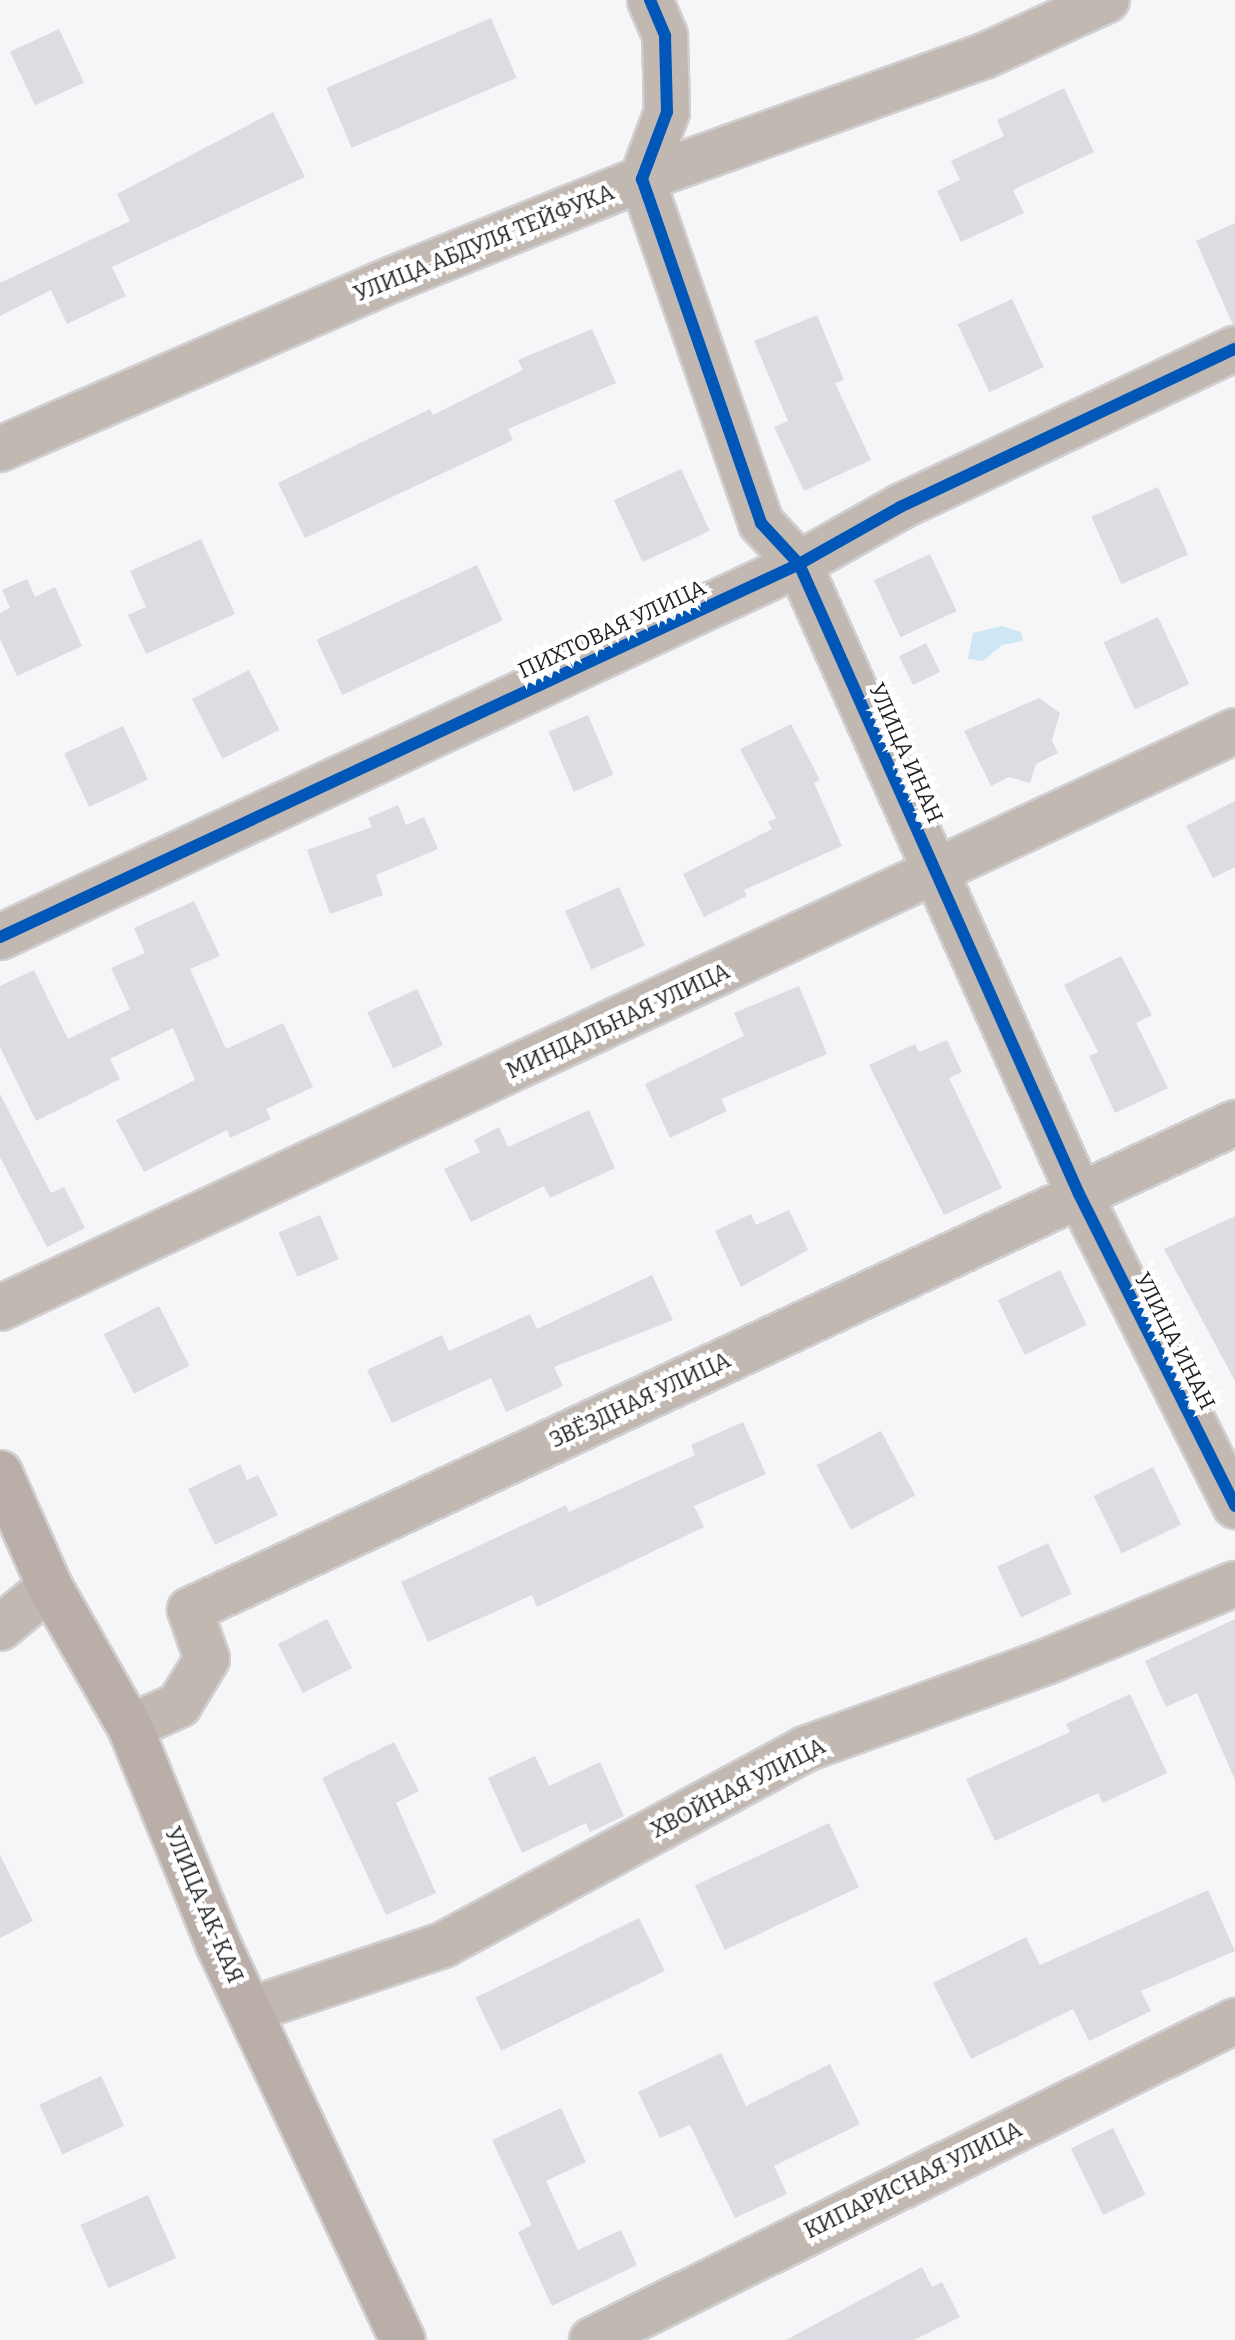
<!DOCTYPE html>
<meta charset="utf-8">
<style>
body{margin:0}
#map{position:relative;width:1235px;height:2340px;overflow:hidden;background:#f6f5f7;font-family:Bitter,serif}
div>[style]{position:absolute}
.water>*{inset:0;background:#cfe6f4}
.building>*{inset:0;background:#dedce2;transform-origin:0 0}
.roads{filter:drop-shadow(2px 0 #d0cfd1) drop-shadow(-2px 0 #d0cfd1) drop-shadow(0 2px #d0cfd1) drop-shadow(0 -2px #d0cfd1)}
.minor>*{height:44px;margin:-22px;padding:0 22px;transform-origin:22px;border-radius:22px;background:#c2b8b2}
.major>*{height:44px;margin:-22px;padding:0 22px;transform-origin:22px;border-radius:22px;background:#baafa8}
.cycleway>*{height:12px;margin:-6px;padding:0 6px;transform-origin:6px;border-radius:6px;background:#0057b8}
span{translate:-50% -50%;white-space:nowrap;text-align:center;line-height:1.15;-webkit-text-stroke:8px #fff;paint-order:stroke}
.street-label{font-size:22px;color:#222123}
</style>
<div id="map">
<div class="water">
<div style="clip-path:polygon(1002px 626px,1021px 632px,1023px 641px,1002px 645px,983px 661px,968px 659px,973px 633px)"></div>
</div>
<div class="building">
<div style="left:491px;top:18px;width:65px;height:179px;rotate:67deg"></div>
<div style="left:59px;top:29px;width:59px;height:54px;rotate:65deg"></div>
<div style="clip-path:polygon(1064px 88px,1094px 152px,1013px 190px,1024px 213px,961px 242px,937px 191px,960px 180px,951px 161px,1004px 136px,997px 120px)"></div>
<div style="clip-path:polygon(273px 112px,305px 177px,112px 267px,126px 296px,67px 324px,51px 290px,0 316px,0 283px,130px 221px,117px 194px)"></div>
<div style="clip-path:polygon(1235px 223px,1235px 324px,1233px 325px,1196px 241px)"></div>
<div style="left:1012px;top:299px;width:75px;height:60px;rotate:65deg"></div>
<div style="clip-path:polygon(817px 315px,844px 380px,835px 383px,871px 460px,804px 491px,774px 427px,788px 421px,754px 341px)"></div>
<div style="clip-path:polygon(592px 329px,616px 383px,508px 429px,513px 440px,305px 538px,278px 483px,430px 409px,433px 415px,523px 370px,518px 360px)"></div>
<div style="left:681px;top:469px;width:68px;height:74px;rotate:65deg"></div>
<div style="left:1158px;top:487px;width:74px;height:73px;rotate:66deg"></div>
<div style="clip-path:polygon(201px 539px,235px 614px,146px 654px,128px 615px,146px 607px,130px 571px)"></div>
<div style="left:930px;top:554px;width:63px;height:62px;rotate:65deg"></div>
<div style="left:477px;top:565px;width:61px;height:177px;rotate:65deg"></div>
<div style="clip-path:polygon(27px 579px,35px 597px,55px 587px,82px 646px,17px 676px,0 639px,0 613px,10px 608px,2px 590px)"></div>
<div style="left:1158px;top:617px;width:74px;height:60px;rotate:65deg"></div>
<div style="left:926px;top:643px;width:32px;height:30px;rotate:64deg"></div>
<div style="left:249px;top:670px;width:67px;height:64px;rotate:63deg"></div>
<div style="clip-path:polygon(1039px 698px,1060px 713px,1052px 740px,1058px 753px,1036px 764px,1030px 783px,1009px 777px,991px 786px,964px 731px)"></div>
<div style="left:588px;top:715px;width:65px;height:43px;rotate:67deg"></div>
<div style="clip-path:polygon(791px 724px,820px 780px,814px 783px,842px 846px,744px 890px,747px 896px,704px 917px,683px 874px,772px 829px,768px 822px,776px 818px,740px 749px)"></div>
<div style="left:123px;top:726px;width:59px;height:65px;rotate:65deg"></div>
<div style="clip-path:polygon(1235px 801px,1235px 867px,1213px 878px,1186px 826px)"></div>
<div style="clip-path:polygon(398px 805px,406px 825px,424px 817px,438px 849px,376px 875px,383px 895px,330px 914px,307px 850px,372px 827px,368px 818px)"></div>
<div style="left:619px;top:887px;width:64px;height:59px;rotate:66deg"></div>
<div style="clip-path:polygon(194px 901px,220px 956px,190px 969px,226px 1049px,283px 1023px,313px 1087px,266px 1109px,271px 1119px,230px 1138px,227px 1130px,144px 1172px,116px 1120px,195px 1080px,173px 1028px,110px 1059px,120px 1079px,36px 1121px,0 1047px,0 986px,34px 970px,68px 1039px,130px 1009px,111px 968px,145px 953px,134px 928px)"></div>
<div style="clip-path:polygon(1121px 956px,1152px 1015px,1136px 1023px,1168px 1088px,1115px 1113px,1089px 1056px,1098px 1052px,1064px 985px)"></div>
<div style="clip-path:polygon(799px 986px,827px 1054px,721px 1099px,727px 1111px,670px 1138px,645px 1084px,744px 1036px,734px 1013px)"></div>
<div style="left:417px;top:989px;width:62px;height:55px;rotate:65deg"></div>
<div style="clip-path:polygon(947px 1040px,962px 1072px,949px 1078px,1002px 1188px,944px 1215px,869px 1065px,915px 1044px,919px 1052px)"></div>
<div style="clip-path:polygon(0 1094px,51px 1193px,64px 1187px,85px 1228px,47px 1247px,0 1157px)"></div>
<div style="clip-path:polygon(589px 1110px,615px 1168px,550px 1198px,544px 1186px,471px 1222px,444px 1169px,480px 1152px,474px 1140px,499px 1127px,508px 1147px)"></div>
<div style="clip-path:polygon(789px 1210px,808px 1250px,741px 1287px,715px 1231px,751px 1214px,756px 1225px)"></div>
<div style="left:320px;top:1215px;width:48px;height:45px;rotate:67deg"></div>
<div style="clip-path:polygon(1235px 1216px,1235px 1381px,1164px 1249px)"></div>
<div style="left:1060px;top:1270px;width:61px;height:69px;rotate:64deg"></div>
<div style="clip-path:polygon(652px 1275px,673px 1320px,554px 1367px,563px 1386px,506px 1412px,491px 1378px,392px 1423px,367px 1370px,442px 1335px,449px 1351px,530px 1314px,537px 1329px)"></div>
<div style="left:159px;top:1306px;width:67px;height:62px;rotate:63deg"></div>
<div style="clip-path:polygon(743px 1422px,766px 1474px,694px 1506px,704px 1527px,537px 1607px,532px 1595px,428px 1642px,401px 1582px,566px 1505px,569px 1512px,695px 1455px,691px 1445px)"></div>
<div style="left:881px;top:1431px;width:73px;height:73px;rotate:62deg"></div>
<div style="clip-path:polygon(240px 1464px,247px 1480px,258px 1475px,278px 1515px,215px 1545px,188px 1489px)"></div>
<div style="left:1153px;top:1467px;width:64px;height:66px;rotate:64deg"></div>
<div style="left:1048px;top:1543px;width:56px;height:56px;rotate:65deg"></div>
<div style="left:327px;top:1619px;width:55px;height:55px;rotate:63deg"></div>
<div style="clip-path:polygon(1235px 1619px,1235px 1780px,1197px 1693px,1166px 1707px,1145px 1661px)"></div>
<div style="clip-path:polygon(1130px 1694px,1167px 1773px,1103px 1803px,1098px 1793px,995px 1841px,966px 1779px,1070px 1732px,1066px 1724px)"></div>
<div style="clip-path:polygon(394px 1742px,419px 1791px,396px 1803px,436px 1893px,386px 1915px,322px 1778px)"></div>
<div style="clip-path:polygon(535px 1756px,549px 1786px,600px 1762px,624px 1816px,590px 1832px,586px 1823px,522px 1853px,488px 1778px)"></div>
<div style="left:829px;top:1823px;width:71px;height:148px;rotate:65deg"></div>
<div style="clip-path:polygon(0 1855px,33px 1921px,0 1938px)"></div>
<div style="clip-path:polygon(1208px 1890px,1235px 1951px,1141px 1991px,1151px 2011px,1089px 2041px,1073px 2009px,971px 2059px,933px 1983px,1026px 1937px,1040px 1965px)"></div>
<div style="left:639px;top:1918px;width:59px;height:182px;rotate:64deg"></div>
<div style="clip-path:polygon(721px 2053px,746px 2106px,830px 2064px,860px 2124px,774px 2166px,787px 2194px,735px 2218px,690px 2125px,660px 2138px,638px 2092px)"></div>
<div style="left:101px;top:2076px;width:55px;height:68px;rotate:65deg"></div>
<div style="clip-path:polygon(561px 2108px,586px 2162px,546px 2181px,578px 2250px,621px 2230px,637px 2265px,552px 2306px,518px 2232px,532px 2225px,492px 2140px)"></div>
<div style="left:1113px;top:2128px;width:74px;height:47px;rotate:64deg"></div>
<div style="left:148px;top:2195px;width:69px;height:74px;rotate:66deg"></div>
<div style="clip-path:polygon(922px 2267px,932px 2287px,942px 2282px,960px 2317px,914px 2340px,786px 2340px)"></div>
</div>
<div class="roads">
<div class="minor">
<div style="left:650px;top:0;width:39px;rotate:67deg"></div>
<div style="left:665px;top:36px;width:76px;rotate:88.5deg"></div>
<div style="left:667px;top:112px;width:72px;rotate:110.5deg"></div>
<div style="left:642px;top:179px;width:364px;rotate:70.9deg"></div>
<div style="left:761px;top:523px;width:56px;rotate:47.2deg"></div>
<div style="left:799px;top:564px;width:689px;rotate:66.04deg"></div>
<div style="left:1079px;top:1194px;width:349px;rotate:63.4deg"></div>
<div style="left:0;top:449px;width:428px;rotate:-23.4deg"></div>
<div style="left:393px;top:279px;width:268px;rotate:-21.9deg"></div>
<div style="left:642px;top:179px;width:363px;rotate:-19.8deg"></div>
<div style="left:984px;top:56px;width:135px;rotate:-24.5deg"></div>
<div style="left:0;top:937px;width:882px;rotate:-25.02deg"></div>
<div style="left:799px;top:564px;width:116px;rotate:-29.4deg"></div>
<div style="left:900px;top:507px;width:370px;rotate:-25.3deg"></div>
<div style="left:0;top:1308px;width:1363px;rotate:-25.04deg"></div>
<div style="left:0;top:1628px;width:65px;rotate:-39.4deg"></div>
<div style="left:130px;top:1727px;width:54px;rotate:-24.2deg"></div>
<div style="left:179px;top:1705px;width:54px;rotate:-58.7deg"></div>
<div style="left:207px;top:1659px;width:52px;rotate:-109.1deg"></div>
<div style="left:190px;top:1610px;width:1153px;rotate:-24.99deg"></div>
<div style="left:250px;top:2010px;width:204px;rotate:-18.6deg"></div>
<div style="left:443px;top:1945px;width:412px;rotate:-28.4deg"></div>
<div style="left:805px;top:1749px;width:258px;rotate:-19.9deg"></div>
<div style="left:1048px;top:1661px;width:202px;rotate:-22.4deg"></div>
<div style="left:592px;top:2340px;width:718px;rotate:-26.39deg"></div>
</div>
<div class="major">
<div style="left:0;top:1473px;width:124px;rotate:66.3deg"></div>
<div style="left:50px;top:1587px;width:161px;rotate:60.3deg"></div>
<div style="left:130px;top:1727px;width:234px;rotate:67.9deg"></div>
<div style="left:218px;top:1944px;width:437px;rotate:65deg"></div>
</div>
</div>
<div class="cycleway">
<div style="left:650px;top:0;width:39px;rotate:67deg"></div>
<div style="left:665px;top:36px;width:76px;rotate:88.5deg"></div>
<div style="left:667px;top:112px;width:72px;rotate:110.5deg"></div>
<div style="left:642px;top:179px;width:364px;rotate:70.9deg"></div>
<div style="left:761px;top:523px;width:56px;rotate:47.2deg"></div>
<div style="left:799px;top:564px;width:689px;rotate:66.04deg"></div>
<div style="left:1079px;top:1194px;width:349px;rotate:63.4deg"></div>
<div style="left:0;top:937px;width:882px;rotate:-25.02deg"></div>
<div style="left:799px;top:564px;width:116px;rotate:-29.4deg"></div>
<div style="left:900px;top:507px;width:370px;rotate:-25.3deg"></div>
</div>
<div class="street-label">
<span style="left:484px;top:243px;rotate:-22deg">УЛИЦА АБДУЛЯ ТЕЙФУКА</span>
<span style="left:612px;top:629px;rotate:-25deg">ПИХТОВАЯ УЛИЦА</span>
<span style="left:906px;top:753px;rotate:66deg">УЛИЦА ИНАН</span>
<span style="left:618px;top:1021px;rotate:-25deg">МИНДАЛЬНАЯ УЛИЦА</span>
<span style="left:1175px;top:1341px;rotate:63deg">УЛИЦА ИНАН</span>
<span style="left:640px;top:1400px;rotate:-25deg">ЗВЁЗДНАЯ УЛИЦА</span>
<span style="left:738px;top:1788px;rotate:-27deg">ХВОЙНАЯ УЛИЦА</span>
<span style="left:204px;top:1905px;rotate:67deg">УЛИЦА АК-КАЯ</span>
<span style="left:913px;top:2180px;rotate:-26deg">КИПАРИСНАЯ УЛИЦА</span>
</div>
</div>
